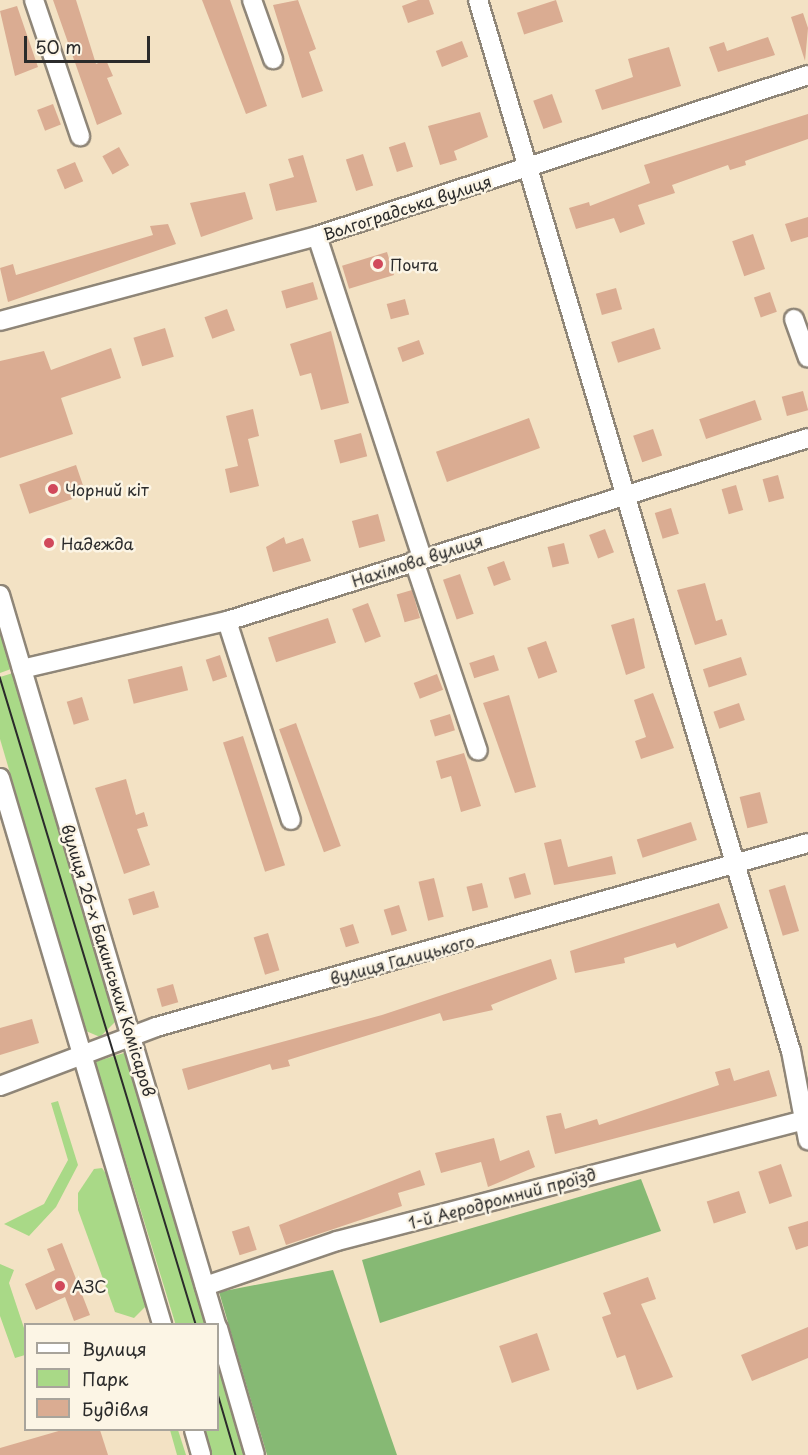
<!DOCTYPE html>
<meta charset="utf-8">
<style>
body{margin:0}
#map{position:relative;width:808px;height:1455px;overflow:hidden;background:#f3e2c4;font-family:"Playpen Sans",sans-serif}
div>[style]{position:absolute}
.green>*{inset:0;background:#a9d987;transform-origin:0 0}
.forest>*{inset:0;background:#86b974}
.building>*{inset:0;background:#daac92;transform-origin:0 0}
.roads{filter:drop-shadow(2px 0 #8f8678) drop-shadow(-2px 0 #8f8678) drop-shadow(0 2px #8f8678) drop-shadow(0 -2px #8f8678)}
.minor>*{height:18px;margin:-9px;padding:0 9px;transform-origin:9px;border-radius:9px;background:#fff}
.tram>*{height:1.5px;margin:-0.75px;padding:0 0.75px;transform-origin:0.75px;border-radius:0.75px;background:#2b2b2b}
.dots>*{width:16px;height:16px;translate:-50% -50%;box-sizing:border-box;border:3px solid #fcf5e5;border-radius:50%}
span{translate:-50% -50%;white-space:nowrap;text-align:center;line-height:1.15;-webkit-text-stroke:5px #fcf5e5;paint-order:stroke}
.street-label{font-size:16px;color:#2b2b2b}
.poi-label{font-size:16px;color:#2b2b2b}
.left{translate:0 -50%;text-align:left}
.legend{position:absolute;left:24px;top:1323px;width:195px;height:108px;box-sizing:border-box;background:#fcf5e5;border:2px solid #a8a49b;margin:0;padding:8px 10px;list-style:none;font-size:18px;color:#2b2b2b}
.legend li{display:flex;align-items:center;gap:12px;height:30px}
.legend b{width:30px;border:2px solid #a8a49b}
.scale{position:absolute;left:24px;top:36px;width:126px;height:27px;box-sizing:border-box;border:3px solid #2b2b2b;border-top:0;padding-left:8px;font-size:18px;line-height:21px;white-space:nowrap;color:#2b2b2b;-webkit-text-stroke:4px #fcf5e5;paint-order:stroke}
</style>
<div id="map">
<div class="green">
<div style="clip-path:polygon(0 632px,11px 669px,0 673px)"></div>
<div style="clip-path:polygon(13px 673px,115px 1022px,100px 1037px,86px 1031px,0 739px,0 677px)"></div>
<div style="left:124px;top:1053px;width:283px;height:30px;rotate:73deg"></div>
<div style="clip-path:polygon(58px 1101px,78px 1165px,56px 1207px,29px 1236px,4px 1224px,44px 1204px,68px 1160px,51px 1103px)"></div>
<div style="clip-path:polygon(94px 1169px,102px 1168px,109px 1178px,147px 1305px,134px 1318px,115px 1312px,78px 1210px,78px 1193px)"></div>
<div style="clip-path:polygon(0 1264px,14px 1270px,9px 1283px,25px 1331px,25px 1355px,15px 1358px,0 1316px)"></div>
<div style="clip-path:polygon(218px 1365px,244px 1455px,212px 1455px,205px 1430px,218px 1430px)"></div>
<div style="clip-path:polygon(170px 1430px,178px 1430px,186px 1455px,177px 1455px)"></div>
</div>
<div class="forest">
<div style="clip-path:polygon(641px 1179px,661px 1231px,380px 1323px,362px 1260px)"></div>
<div style="clip-path:polygon(333px 1270px,397px 1455px,267px 1455px,219px 1292px)"></div>
</div>
<div class="building">
<div style="clip-path:polygon(53px 0,76px 0,96px 64px,106px 60px,113px 76px,107px 78px,122px 114px,97px 125px)"></div>
<div style="clip-path:polygon(202px 0,230px 0,267px 106px,246px 114px)"></div>
<div style="clip-path:polygon(298px 0,316px 49px,309px 52px,323px 91px,302px 98px,273px 5px)"></div>
<div style="clip-path:polygon(418px 0,429px 0,434px 14px,408px 23px,402px 6px)"></div>
<div style="left:556px;top:0;width:23px;height:41px;rotate:72deg"></div>
<div style="clip-path:polygon(17px 6px,38px 67px,15px 76px,0 11px)"></div>
<div style="clip-path:polygon(803px 13px,808px 28px,805px 61px,791px 17px)"></div>
<div style="clip-path:polygon(768px 37px,775px 55px,718px 72px,709px 47px,724px 42px,727px 51px)"></div>
<div style="left:462px;top:41px;width:17px;height:28px;rotate:69deg"></div>
<div style="clip-path:polygon(669px 47px,681px 86px,602px 110px,595px 90px,633px 77px,628px 59px)"></div>
<div style="left:552px;top:94px;width:30px;height:20px;rotate:70deg"></div>
<div style="left:53px;top:104px;width:22px;height:17px;rotate:69deg"></div>
<div style="clip-path:polygon(480px 112px,488px 137px,454px 151px,457px 160px,440px 165px,428px 126px)"></div>
<div style="clip-path:polygon(808px 114px,808px 139px,745px 161px,746px 165px,730px 170px,728px 165px,672px 185px,675px 193px,638px 205px,645px 224px,620px 233px,614px 218px,576px 229px,569px 208px,589px 202px,590px 206px,650px 183px,644px 165px)"></div>
<div style="left:405px;top:142px;width:26px;height:17px;rotate:72deg"></div>
<div style="left:119px;top:147px;width:21px;height:19px;rotate:61deg"></div>
<div style="left:363px;top:154px;width:33px;height:18px;rotate:72deg"></div>
<div style="clip-path:polygon(303px 155px,317px 202px,276px 211px,269px 184px,294px 177px,288px 159px)"></div>
<div style="left:75px;top:162px;width:21px;height:20px;rotate:67deg"></div>
<div style="clip-path:polygon(245px 192px,253px 219px,201px 237px,190px 203px)"></div>
<div style="clip-path:polygon(808px 217px,808px 237px,791px 242px,785px 224px)"></div>
<div style="clip-path:polygon(168px 224px,176px 244px,8px 302px,0 268px,13px 264px,16px 275px,153px 235px,150px 226px)"></div>
<div style="left:753px;top:234px;width:37px;height:22px;rotate:71deg"></div>
<div style="left:387px;top:252px;width:24px;height:47px;rotate:73deg"></div>
<div style="left:313px;top:282px;width:18px;height:33px;rotate:74deg"></div>
<div style="left:616px;top:288px;width:22px;height:21px;rotate:74deg"></div>
<div style="left:770px;top:292px;width:21px;height:17px;rotate:71deg"></div>
<div style="left:405px;top:299px;width:16px;height:19px;rotate:75deg"></div>
<div style="left:227px;top:309px;width:23px;height:24px;rotate:70deg"></div>
<div style="left:165px;top:328px;width:30px;height:33px;rotate:73deg"></div>
<div style="left:654px;top:328px;width:22px;height:45px;rotate:72deg"></div>
<div style="clip-path:polygon(331px 331px,349px 403px,321px 410px,311px 373px,300px 376px,290px 344px)"></div>
<div style="left:419px;top:340px;width:15px;height:23px;rotate:70deg"></div>
<div style="clip-path:polygon(111px 348px,121px 378px,61px 398px,73px 434px,0 458px,0 361px,44px 351px,51px 370px)"></div>
<div style="left:803px;top:391px;width:20px;height:22px;rotate:75deg"></div>
<div style="left:755px;top:400px;width:21px;height:59px;rotate:71deg"></div>
<div style="clip-path:polygon(253px 409px,259px 436px,248px 439px,259px 486px,230px 493px,225px 469px,238px 466px,226px 416px)"></div>
<div style="left:529px;top:418px;width:32px;height:99px;rotate:70deg"></div>
<div style="left:653px;top:429px;width:28px;height:21px;rotate:71deg"></div>
<div style="left:361px;top:433px;width:24px;height:28px;rotate:75deg"></div>
<div style="left:76px;top:465px;width:31px;height:60px;rotate:71deg"></div>
<div style="left:778px;top:475px;width:24px;height:16px;rotate:75deg"></div>
<div style="left:736px;top:485px;width:26px;height:15px;rotate:74deg"></div>
<div style="left:671px;top:508px;width:27px;height:17px;rotate:73deg"></div>
<div style="left:378px;top:514px;width:28px;height:27px;rotate:75deg"></div>
<div style="left:605px;top:529px;width:25px;height:17px;rotate:69deg"></div>
<div style="clip-path:polygon(284px 537px,286px 544px,303px 538px,311px 561px,273px 572px,266px 547px)"></div>
<div style="left:564px;top:543px;width:21px;height:17px;rotate:76deg"></div>
<div style="left:504px;top:561px;width:20px;height:18px;rotate:70deg"></div>
<div style="left:460px;top:574px;width:42px;height:18px;rotate:71deg"></div>
<div style="clip-path:polygon(705px 583px,716px 621px,722px 619px,727px 635px,695px 645px,677px 590px)"></div>
<div style="left:412px;top:590px;width:29px;height:16px;rotate:74deg"></div>
<div style="left:368px;top:603px;width:36px;height:17px;rotate:69deg"></div>
<div style="left:328px;top:618px;width:26px;height:63px;rotate:72deg"></div>
<div style="clip-path:polygon(634px 618px,645px 668px,626px 675px,611px 625px)"></div>
<div style="left:546px;top:641px;width:33px;height:20px;rotate:70deg"></div>
<div style="left:220px;top:655px;width:23px;height:15px;rotate:72deg"></div>
<div style="left:494px;top:655px;width:16px;height:26px;rotate:72deg"></div>
<div style="left:741px;top:657px;width:19px;height:40px;rotate:72deg"></div>
<div style="left:182px;top:666px;width:25px;height:56px;rotate:76deg"></div>
<div style="left:437px;top:674px;width:17px;height:25px;rotate:69deg"></div>
<div style="clip-path:polygon(653px 693px,674px 748px,641px 759px,635px 741px,646px 737px,634px 700px)"></div>
<div style="clip-path:polygon(509px 695px,536px 787px,515px 793px,483px 703px)"></div>
<div style="left:82px;top:697px;width:24px;height:16px;rotate:73deg"></div>
<div style="left:739px;top:703px;width:18px;height:27px;rotate:71deg"></div>
<div style="left:450px;top:714px;width:17px;height:21px;rotate:73deg"></div>
<div style="left:296px;top:723px;width:131px;height:18px;rotate:70deg"></div>
<div style="left:243px;top:736px;width:136px;height:21px;rotate:72deg"></div>
<div style="clip-path:polygon(464px 753px,481px 806px,461px 812px,451px 776px,441px 779px,436px 761px)"></div>
<div style="clip-path:polygon(126px 779px,136px 815px,144px 812px,148px 826px,137px 829px,150px 865px,124px 874px,95px 788px)"></div>
<div style="left:760px;top:792px;width:32px;height:21px;rotate:76deg"></div>
<div style="left:691px;top:822px;width:19px;height:57px;rotate:72deg"></div>
<div style="clip-path:polygon(561px 839px,568px 867px,612px 856px,616px 874px,554px 885px,544px 843px)"></div>
<div style="left:525px;top:873px;width:22px;height:17px;rotate:74deg"></div>
<div style="left:434px;top:878px;width:40px;height:16px;rotate:76deg"></div>
<div style="left:482px;top:883px;width:25px;height:16px;rotate:76deg"></div>
<div style="left:785px;top:885px;width:48px;height:17px;rotate:73deg"></div>
<div style="left:154px;top:891px;width:17px;height:27px;rotate:73deg"></div>
<div style="clip-path:polygon(719px 903px,728px 928px,677px 948px,675px 943px,624px 958px,625px 963px,575px 973px,570px 951px)"></div>
<div style="left:399px;top:905px;width:27px;height:16px;rotate:73deg"></div>
<div style="left:353px;top:924px;width:20px;height:14px;rotate:72deg"></div>
<div style="left:268px;top:933px;width:39px;height:15px;rotate:73deg"></div>
<div style="clip-path:polygon(551px 959px,557px 979px,491px 1005px,493px 1010px,443px 1021px,440px 1013px,288px 1060px,290px 1066px,272px 1070px,270px 1064px,188px 1090px,182px 1069px,382px 1015px)"></div>
<div style="left:173px;top:984px;width:19px;height:17px;rotate:74deg"></div>
<div style="clip-path:polygon(32px 1019px,39px 1043px,0 1055px,0 1028px)"></div>
<div style="clip-path:polygon(730px 1068px,734px 1081px,769px 1070px,777px 1096px,555px 1154px,546px 1116px,561px 1113px,565px 1129px,597px 1119px,599px 1125px,719px 1085px,715px 1072px)"></div>
<div style="clip-path:polygon(494px 1138px,500px 1161px,529px 1150px,535px 1167px,488px 1187px,481px 1162px,441px 1173px,435px 1153px)"></div>
<div style="left:781px;top:1164px;width:34px;height:24px;rotate:71deg"></div>
<div style="clip-path:polygon(420px 1170px,425px 1185px,398px 1193px,402px 1206px,286px 1245px,279px 1225px)"></div>
<div style="left:739px;top:1191px;width:23px;height:34px;rotate:72deg"></div>
<div style="clip-path:polygon(808px 1221px,808px 1246px,796px 1250px,788px 1227px)"></div>
<div style="left:249px;top:1226px;width:25px;height:18px;rotate:72deg"></div>
<div style="clip-path:polygon(62px 1243px,90px 1315px,74px 1321px,65px 1297px,36px 1310px,25px 1284px,55px 1270px,47px 1249px)"></div>
<div style="clip-path:polygon(648px 1277px,656px 1299px,641px 1304px,673px 1377px,637px 1390px,625px 1355px,617px 1358px,602px 1317px,611px 1314px,603px 1293px)"></div>
<div style="clip-path:polygon(808px 1327px,808px 1358px,752px 1381px,741px 1355px)"></div>
<div style="left:537px;top:1333px;width:39px;height:40px;rotate:71deg"></div>
<div style="clip-path:polygon(62px 1430px,100px 1430px,108px 1455px,0 1455px,0 1448px)"></div>
</div>
<div class="roads">
<div class="minor">
<div style="left:34px;top:0;width:144px;rotate:71.3deg"></div>
<div style="left:252px;top:0;width:63px;rotate:70.4deg"></div>
<div style="left:478px;top:0;width:1097px;rotate:73.42deg"></div>
<div style="left:791px;top:1051px;width:91px;rotate:79.2deg"></div>
<div style="left:317px;top:236px;width:339px;rotate:71.9deg"></div>
<div style="left:794px;top:319px;width:41px;rotate:70.3deg"></div>
<div style="left:0;top:321px;width:328px;rotate:-15deg"></div>
<div style="left:317px;top:236px;width:517px;rotate:-18.15deg"></div>
<div style="left:414px;top:561px;width:200px;rotate:71.4deg"></div>
<div style="left:0;top:595px;width:760px;rotate:73.5deg"></div>
<div style="left:227px;top:621px;width:209px;rotate:72.2deg"></div>
<div style="left:22px;top:669px;width:211px;rotate:-13.2deg"></div>
<div style="left:227px;top:621px;width:609px;rotate:-17.48deg"></div>
<div style="left:0;top:778px;width:570px;rotate:73.47deg"></div>
<div style="left:0;top:1086px;width:167px;rotate:-20.7deg"></div>
<div style="left:156px;top:1027px;width:677px;rotate:-15.76deg"></div>
<div style="left:205px;top:1286px;width:139px;rotate:-18.8deg"></div>
<div style="left:337px;top:1241px;width:480px;rotate:-14.5deg"></div>
<div style="left:218px;top:1328px;width:132px;rotate:73.8deg"></div>
<div style="left:194px;top:1430px;width:26px;rotate:74deg"></div>
</div>
</div>
<div class="tram">
<div style="left:0;top:677px;width:676px;rotate:73.15deg"></div>
<div style="left:218px;top:1394px;width:64px;rotate:73.6deg"></div>
</div>
<div class="dots">
<div style="left:378px;top:264px;background:#d1495b"></div>
<div style="left:53px;top:489px;background:#d1495b"></div>
<div style="left:49px;top:543px;background:#d1495b"></div>
<div style="left:60px;top:1286px;background:#d1495b"></div>
</div>
<div class="street-label">
<span style="left:407px;top:207px;rotate:-18deg">Волгоградська вулиця</span>
<span style="left:417px;top:560px;rotate:-18deg">Нахімова вулиця</span>
<span style="left:402px;top:959px;rotate:-15deg">вулиця Галицького</span>
<span style="left:109px;top:960px;rotate:73deg">вулиця 26-х Бакинських Комісаров</span>
<span style="left:502px;top:1198px;rotate:-15deg">1-й Аеродромний проїзд</span>
</div>
<div class="poi-label">
<span class="left" style="left:390px;top:264px">Почта</span>
<span class="left" style="left:65px;top:489px">Чорний кіт</span>
<span class="left" style="left:61px;top:543px">Надежда</span>
<span class="left" style="left:72px;top:1286px">АЗС</span>
</div>
<ul class="legend">
<li><b style="height:8px;background:#fff"></b>Вулиця</li>
<li><b style="height:16px;background:#a9d987"></b>Парк</li>
<li><b style="height:16px;background:#daac92"></b>Будівля</li>
</ul>
<div class="scale">50 m</div>
</div>
